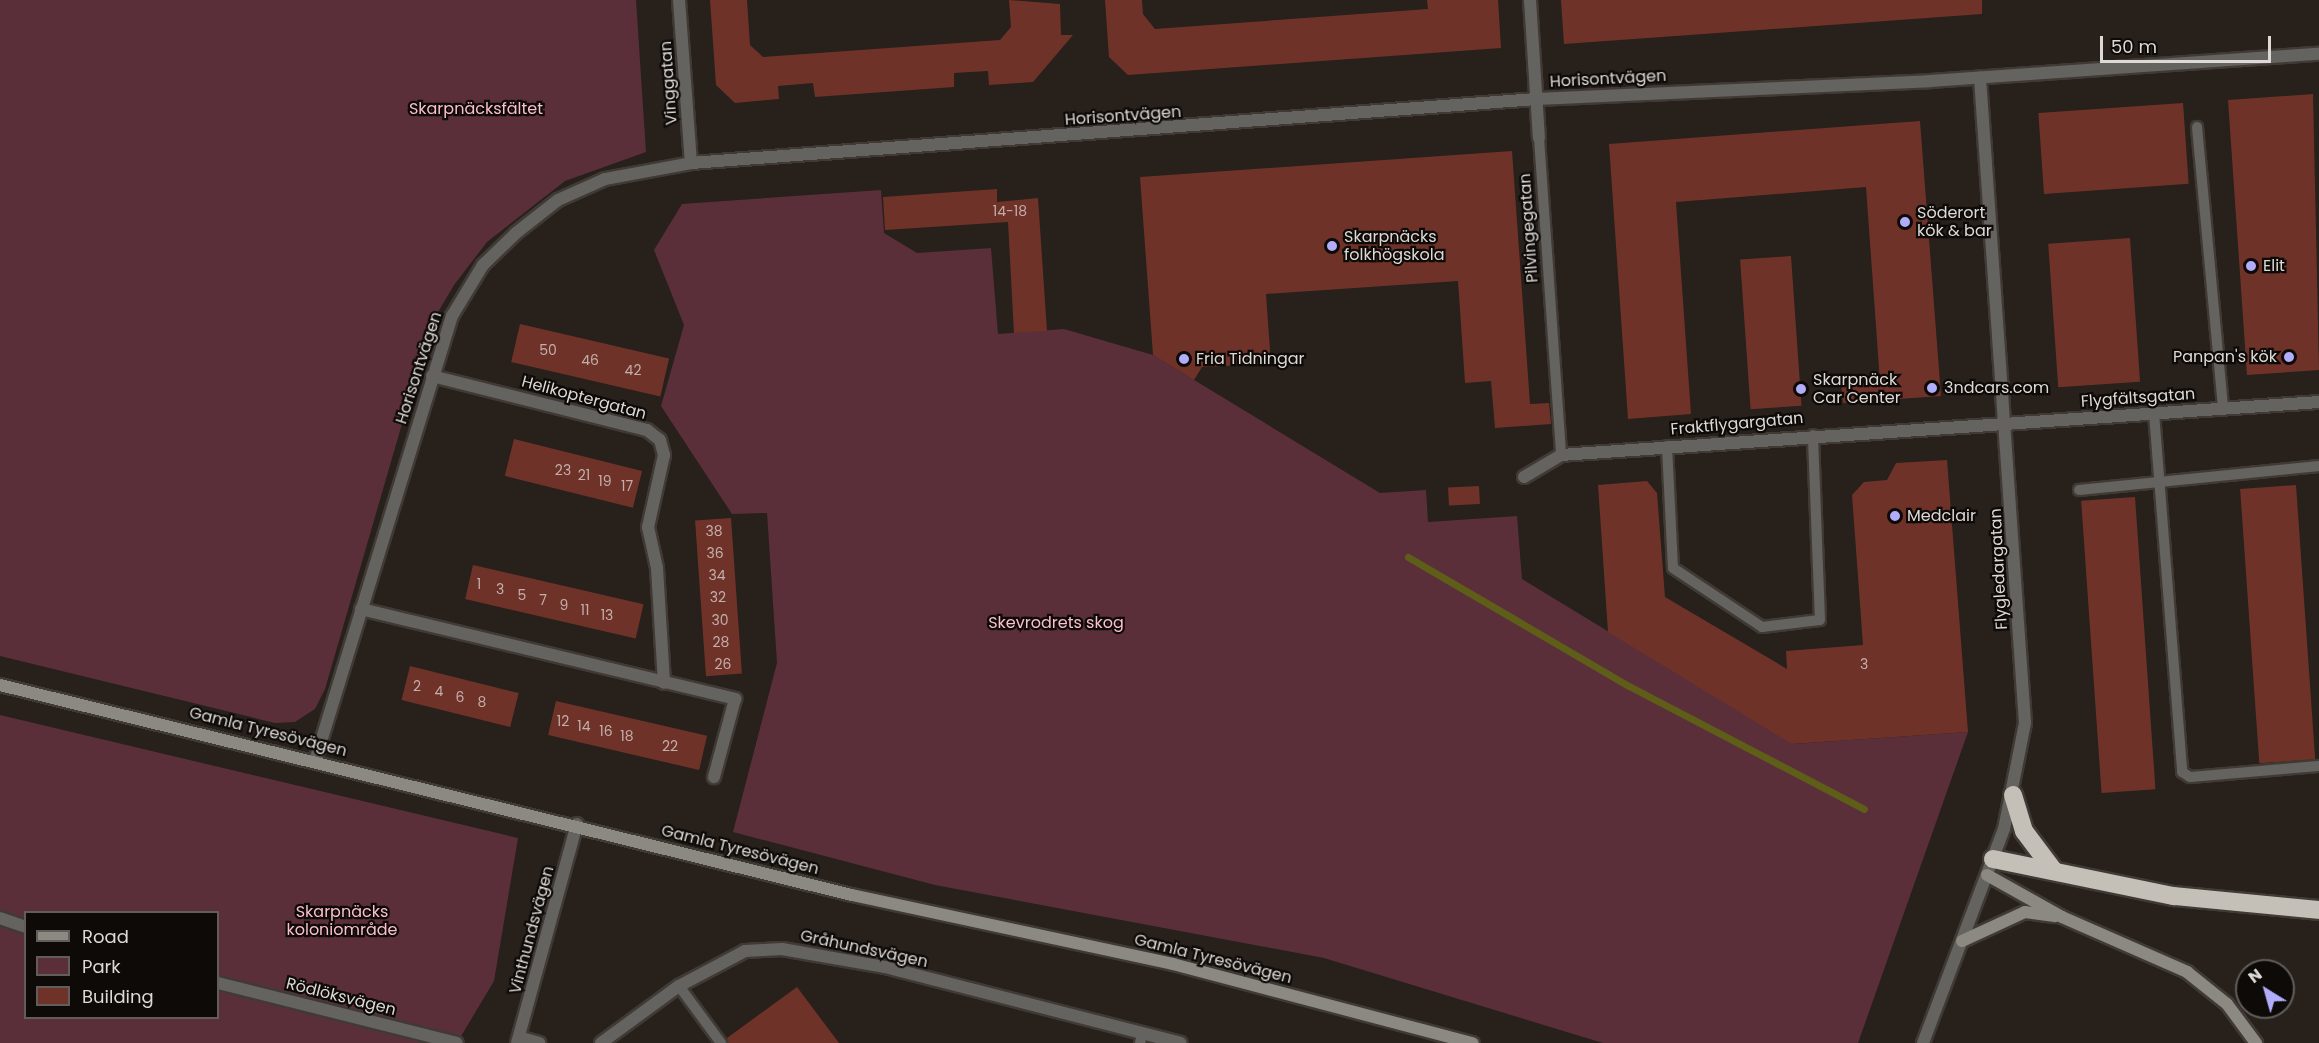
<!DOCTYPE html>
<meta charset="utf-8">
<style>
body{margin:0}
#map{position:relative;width:2319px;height:1043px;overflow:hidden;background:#27201b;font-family:Poppins,sans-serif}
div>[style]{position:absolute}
.green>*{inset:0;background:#5a2f3a}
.stream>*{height:7px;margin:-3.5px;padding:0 3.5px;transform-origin:3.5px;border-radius:3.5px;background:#5f5e19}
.building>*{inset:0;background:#6f3229;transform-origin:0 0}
.roads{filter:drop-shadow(2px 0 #403a35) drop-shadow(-2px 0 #403a35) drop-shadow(0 2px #403a35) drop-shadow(0 -2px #403a35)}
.lane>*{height:10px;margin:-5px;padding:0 5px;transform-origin:5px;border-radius:5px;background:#656360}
.street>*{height:12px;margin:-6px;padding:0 6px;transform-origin:6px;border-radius:6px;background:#656360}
.secondary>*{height:12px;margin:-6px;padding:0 6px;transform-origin:6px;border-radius:6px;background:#8c8983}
.highway>*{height:18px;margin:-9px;padding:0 9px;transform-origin:9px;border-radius:9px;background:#c5c0b7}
.dots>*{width:16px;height:16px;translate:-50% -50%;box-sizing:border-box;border:3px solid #0d0a08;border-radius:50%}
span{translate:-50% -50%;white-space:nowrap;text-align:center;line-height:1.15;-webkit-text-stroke:4.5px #0d0a08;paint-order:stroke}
.number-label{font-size:14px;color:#c2afab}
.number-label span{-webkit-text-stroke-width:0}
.street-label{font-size:16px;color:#ddd9d6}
.park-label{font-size:16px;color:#fcbfcc}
.poi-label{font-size:16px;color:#ddd9d6}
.left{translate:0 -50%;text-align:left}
.right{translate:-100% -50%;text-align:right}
.legend{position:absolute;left:24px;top:911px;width:195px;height:108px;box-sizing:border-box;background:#0d0a08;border:2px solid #605d5a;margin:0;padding:8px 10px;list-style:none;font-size:18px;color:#ddd9d6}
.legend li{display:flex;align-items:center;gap:12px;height:30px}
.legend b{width:30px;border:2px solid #605d5a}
.north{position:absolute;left:2235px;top:959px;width:60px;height:60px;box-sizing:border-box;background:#0d0a08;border:2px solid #605d5a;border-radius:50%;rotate:323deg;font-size:16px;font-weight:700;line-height:24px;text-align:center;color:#ddd9d6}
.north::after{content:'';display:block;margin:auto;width:21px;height:27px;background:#b1adfa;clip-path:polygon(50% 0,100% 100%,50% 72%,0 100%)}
.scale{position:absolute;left:2100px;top:36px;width:171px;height:27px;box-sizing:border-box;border:3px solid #ddd9d6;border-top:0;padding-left:8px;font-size:18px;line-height:21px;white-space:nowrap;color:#ddd9d6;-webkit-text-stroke:4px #0d0a08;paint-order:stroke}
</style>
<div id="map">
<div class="green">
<div style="clip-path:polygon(0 0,636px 0,646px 152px,565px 181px,487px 242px,454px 285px,431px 324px,325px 689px,315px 709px,295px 722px,275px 723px,0 656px)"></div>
<div style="clip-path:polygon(881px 190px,884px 233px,917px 253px,991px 248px,998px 334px,1064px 329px,1153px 355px,1380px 493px,1426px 490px,1428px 522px,1517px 516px,1522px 579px,1793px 744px,1968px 732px,1858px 1043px,1603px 1043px,1324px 958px,935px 885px,733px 832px,777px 663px,767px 513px,732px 514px,661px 406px,684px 325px,654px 250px,682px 204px)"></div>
<div style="clip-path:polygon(evenodd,0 715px,518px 838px,494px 981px,457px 1043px,0 1043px,0 715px,26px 912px,218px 912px,218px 1018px,26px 1018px,26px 912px)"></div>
</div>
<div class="stream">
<div style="left:1408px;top:557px;width:256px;rotate:30.3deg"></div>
<div style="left:1629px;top:686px;width:265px;rotate:27.6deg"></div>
</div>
<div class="building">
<div style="clip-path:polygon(710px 0,747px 0,750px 45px,763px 57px,1000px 40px,1011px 27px,1009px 0,1060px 4px,1061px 35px,1073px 35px,1033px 82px,989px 85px,988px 71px,954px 73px,954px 87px,815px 97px,813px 83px,778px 86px,779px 99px,735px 103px,716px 85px)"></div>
<div style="clip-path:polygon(1105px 0,1142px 0,1143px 14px,1155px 29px,1428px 9px,1427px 0,1498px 0,1501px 48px,1128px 75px,1109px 57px)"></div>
<div style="clip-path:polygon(1561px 0,1982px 0,1982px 14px,1564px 44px)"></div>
<div style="clip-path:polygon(2313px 94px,2319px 370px,2247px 375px,2228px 100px)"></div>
<div style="left:2183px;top:103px;width:81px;height:145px;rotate:86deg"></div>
<div style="clip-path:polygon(1920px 121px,1941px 396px,1843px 403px,1841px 385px,1880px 382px,1866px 187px,1676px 202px,1691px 414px,1628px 419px,1609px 144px)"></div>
<div style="clip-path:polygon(1512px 151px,1530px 404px,1549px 403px,1551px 424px,1495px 428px,1491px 381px,1465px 383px,1458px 281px,1266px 294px,1271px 364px,1202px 367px,1194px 380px,1153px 355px,1140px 177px)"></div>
<div style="clip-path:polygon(997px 189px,997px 202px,1038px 198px,1047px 331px,1014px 333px,1008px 222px,885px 230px,883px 197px)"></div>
<div style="left:2130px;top:238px;width:144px;height:82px;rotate:86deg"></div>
<div style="left:1791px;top:256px;width:150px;height:51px;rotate:86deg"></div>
<div style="left:520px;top:324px;width:153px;height:39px;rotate:13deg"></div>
<div style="left:514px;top:439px;width:132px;height:38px;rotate:14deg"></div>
<div style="clip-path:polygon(1947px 460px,1968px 732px,1792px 744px,1608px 632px,1598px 485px,1647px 481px,1657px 493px,1665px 597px,1787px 669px,1786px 651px,1863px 645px,1852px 495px,1864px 482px,1887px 480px,1896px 463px)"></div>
<div style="left:2296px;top:485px;width:275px;height:56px;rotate:86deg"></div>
<div style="left:1479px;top:486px;width:18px;height:31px;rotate:87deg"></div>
<div style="left:2135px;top:497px;width:293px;height:54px;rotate:86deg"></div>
<div style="left:731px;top:518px;width:156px;height:36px;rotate:86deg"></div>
<div style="left:473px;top:565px;width:175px;height:35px;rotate:13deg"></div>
<div style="left:410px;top:666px;width:112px;height:35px;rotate:14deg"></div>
<div style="left:556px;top:701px;width:155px;height:35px;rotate:13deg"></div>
<div style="clip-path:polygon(797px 987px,839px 1043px,728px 1043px,727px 1038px)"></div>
</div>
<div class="roads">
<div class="lane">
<div style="left:2197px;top:127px;width:283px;rotate:84.7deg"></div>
<div style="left:1539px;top:138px;width:318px;rotate:86deg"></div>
<div style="left:2154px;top:413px;width:360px;rotate:85.5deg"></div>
<div style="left:2182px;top:772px;width:9px;rotate:32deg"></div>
<div style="left:2190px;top:777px;width:129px;rotate:-4.9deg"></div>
<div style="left:1667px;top:446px;width:122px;rotate:87.2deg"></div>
<div style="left:1673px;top:568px;width:107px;rotate:33.5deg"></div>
<div style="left:1762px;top:627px;width:58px;rotate:-6.9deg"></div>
<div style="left:1820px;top:620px;width:185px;rotate:-92.2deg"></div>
<div style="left:2079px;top:490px;width:241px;rotate:-5.7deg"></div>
<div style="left:679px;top:986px;width:71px;rotate:53.6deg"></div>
<div style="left:1140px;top:1043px;width:9px;rotate:-77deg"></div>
</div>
<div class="street">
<div style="left:679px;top:0;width:163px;rotate:85.8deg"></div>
<div style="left:1530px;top:0;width:138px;rotate:86.3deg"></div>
<div style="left:432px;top:376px;width:222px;rotate:14.1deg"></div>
<div style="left:647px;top:430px;width:16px;rotate:38deg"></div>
<div style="left:660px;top:440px;width:16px;rotate:75deg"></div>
<div style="left:664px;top:455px;width:74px;rotate:102.5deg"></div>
<div style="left:648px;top:527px;width:42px;rotate:77.6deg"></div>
<div style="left:657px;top:568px;width:115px;rotate:86.5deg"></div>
<div style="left:1524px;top:477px;width:43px;rotate:-30.7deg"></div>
<div style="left:1561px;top:455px;width:760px;rotate:-4deg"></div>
<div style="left:361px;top:609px;width:385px;rotate:13.5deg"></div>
<div style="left:735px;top:699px;width:81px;rotate:105.1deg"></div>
<div style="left:315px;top:761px;width:466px;rotate:-72.9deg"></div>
<div style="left:452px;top:316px;width:60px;rotate:-58.7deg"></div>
<div style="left:483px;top:265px;width:46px;rotate:-44.1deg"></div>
<div style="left:516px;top:233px;width:53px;rotate:-38.2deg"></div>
<div style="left:558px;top:200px;width:51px;rotate:-24.1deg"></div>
<div style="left:605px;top:179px;width:87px;rotate:-10.5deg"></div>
<div style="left:691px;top:163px;width:848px;rotate:-4.33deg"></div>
<div style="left:1537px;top:99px;width:392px;rotate:-2.6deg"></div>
<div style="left:1929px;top:81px;width:391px;rotate:-4deg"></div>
<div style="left:0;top:918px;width:28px;rotate:19deg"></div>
<div style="left:218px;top:983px;width:246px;rotate:14.1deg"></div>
<div style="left:522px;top:1038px;width:18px;rotate:16deg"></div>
<div style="left:517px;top:1043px;width:227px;rotate:-74.7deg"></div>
<div style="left:601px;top:1043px;width:97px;rotate:-36.2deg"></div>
<div style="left:679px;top:986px;width:75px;rotate:-27.9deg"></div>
<div style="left:745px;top:951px;width:37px;rotate:-3deg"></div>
<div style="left:782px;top:949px;width:105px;rotate:9.9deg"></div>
<div style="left:885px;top:967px;width:305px;rotate:14.4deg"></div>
<div style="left:1923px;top:1043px;width:229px;rotate:-69.3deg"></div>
<div style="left:2004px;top:829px;width:108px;rotate:-78.8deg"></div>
<div style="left:2025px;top:723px;width:647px;rotate:-93.99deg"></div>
</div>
<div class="secondary">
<div style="left:0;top:685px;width:877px;rotate:13.85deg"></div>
<div style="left:852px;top:895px;width:328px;rotate:12.1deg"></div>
<div style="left:1173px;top:964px;width:310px;rotate:14.8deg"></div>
<div style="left:1987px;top:875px;width:86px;rotate:29.2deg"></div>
<div style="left:2062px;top:917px;width:137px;rotate:23.7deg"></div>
<div style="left:2187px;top:972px;width:51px;rotate:38.7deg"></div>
<div style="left:2227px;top:1004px;width:49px;rotate:53.4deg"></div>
<div style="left:1962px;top:941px;width:69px;rotate:-24.7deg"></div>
<div style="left:2025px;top:912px;width:30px;rotate:8deg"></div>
</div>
<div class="highway">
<div style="left:2013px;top:795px;width:38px;rotate:73deg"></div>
<div style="left:2024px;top:831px;width:50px;rotate:53.1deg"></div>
<div style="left:1993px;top:859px;width:185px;rotate:11.6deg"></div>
<div style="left:2174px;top:896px;width:146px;rotate:5.5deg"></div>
</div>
</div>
<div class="dots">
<div style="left:1905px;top:222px;background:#b1adfa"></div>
<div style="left:1332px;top:246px;background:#b1adfa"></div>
<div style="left:2251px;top:266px;background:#b1adfa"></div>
<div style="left:2289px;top:357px;background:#b1adfa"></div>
<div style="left:1184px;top:359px;background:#b1adfa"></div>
<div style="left:1932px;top:388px;background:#b1adfa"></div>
<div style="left:1801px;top:389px;background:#b1adfa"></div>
<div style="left:1895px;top:516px;background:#b1adfa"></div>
</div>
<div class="number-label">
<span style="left:1010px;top:211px">14-18</span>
<span style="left:548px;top:350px">50</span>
<span style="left:590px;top:360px">46</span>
<span style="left:633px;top:370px">42</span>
<span style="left:563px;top:470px">23</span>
<span style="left:584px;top:475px">21</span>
<span style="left:605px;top:481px">19</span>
<span style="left:627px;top:486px">17</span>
<span style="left:714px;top:531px">38</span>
<span style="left:715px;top:553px">36</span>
<span style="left:717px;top:575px">34</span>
<span style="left:479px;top:584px">1</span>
<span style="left:500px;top:589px">3</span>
<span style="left:522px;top:595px">5</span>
<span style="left:718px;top:597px">32</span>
<span style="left:543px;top:600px">7</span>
<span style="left:564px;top:605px">9</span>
<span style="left:585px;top:610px">11</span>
<span style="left:607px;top:615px">13</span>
<span style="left:720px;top:620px">30</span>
<span style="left:721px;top:642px">28</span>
<span style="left:723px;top:664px">26</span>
<span style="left:1864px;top:664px">3</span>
<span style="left:417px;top:686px">2</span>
<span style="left:439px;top:691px">4</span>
<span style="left:460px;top:697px">6</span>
<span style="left:482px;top:702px">8</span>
<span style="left:563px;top:721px">12</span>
<span style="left:584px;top:726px">14</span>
<span style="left:606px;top:731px">16</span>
<span style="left:627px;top:736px">18</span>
<span style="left:670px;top:746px">22</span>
</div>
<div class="street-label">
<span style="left:1608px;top:79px;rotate:-3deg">Horisontvägen</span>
<span style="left:669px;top:83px;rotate:-94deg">Vinggatan</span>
<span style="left:1123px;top:116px;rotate:-4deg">Horisontvägen</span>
<span style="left:1529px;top:228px;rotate:-94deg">Pilvingegatan</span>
<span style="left:419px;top:368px;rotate:-72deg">Horisontvägen</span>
<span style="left:584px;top:398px;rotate:15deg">Helikoptergatan</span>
<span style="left:2138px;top:398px;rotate:-4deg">Flygfältsgatan</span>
<span style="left:1737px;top:424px;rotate:-5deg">Fraktflygargatan</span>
<span style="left:1999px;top:569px;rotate:-93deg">Flygledargatan</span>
<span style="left:268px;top:732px;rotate:14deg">Gamla Tyresövägen</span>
<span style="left:740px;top:850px;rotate:14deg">Gamla Tyresövägen</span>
<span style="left:532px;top:930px;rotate:-75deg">Vinthundsvägen</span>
<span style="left:864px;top:949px;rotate:12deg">Gråhundsvägen</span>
<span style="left:1213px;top:959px;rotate:14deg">Gamla Tyresövägen</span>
<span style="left:341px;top:997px;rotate:14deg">Rödlöksvägen</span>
</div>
<div class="park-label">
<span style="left:476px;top:109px">Skarpnäcksfältet</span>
<span style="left:1056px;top:623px">Skevrodrets skog</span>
<span style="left:342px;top:921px">Skarpnäcks<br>koloniområde</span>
</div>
<div class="poi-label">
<span class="left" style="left:1917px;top:222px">Söderort<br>kök &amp; bar</span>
<span class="left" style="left:1344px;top:246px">Skarpnäcks<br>folkhögskola</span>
<span class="left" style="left:2263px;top:266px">Elit</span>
<span class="right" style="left:2277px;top:357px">Panpan's kök</span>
<span class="left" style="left:1196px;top:359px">Fria Tidningar</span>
<span class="left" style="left:1813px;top:389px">Skarpnäck<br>Car Center</span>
<span class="left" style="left:1944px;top:388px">3ndcars.com</span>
<span class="left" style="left:1907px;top:516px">Medclair</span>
</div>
<ul class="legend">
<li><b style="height:8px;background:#8c8983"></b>Road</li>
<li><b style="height:16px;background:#5a2f3a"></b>Park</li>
<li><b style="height:16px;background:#6f3229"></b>Building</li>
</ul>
<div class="north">N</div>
<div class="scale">50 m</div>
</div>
